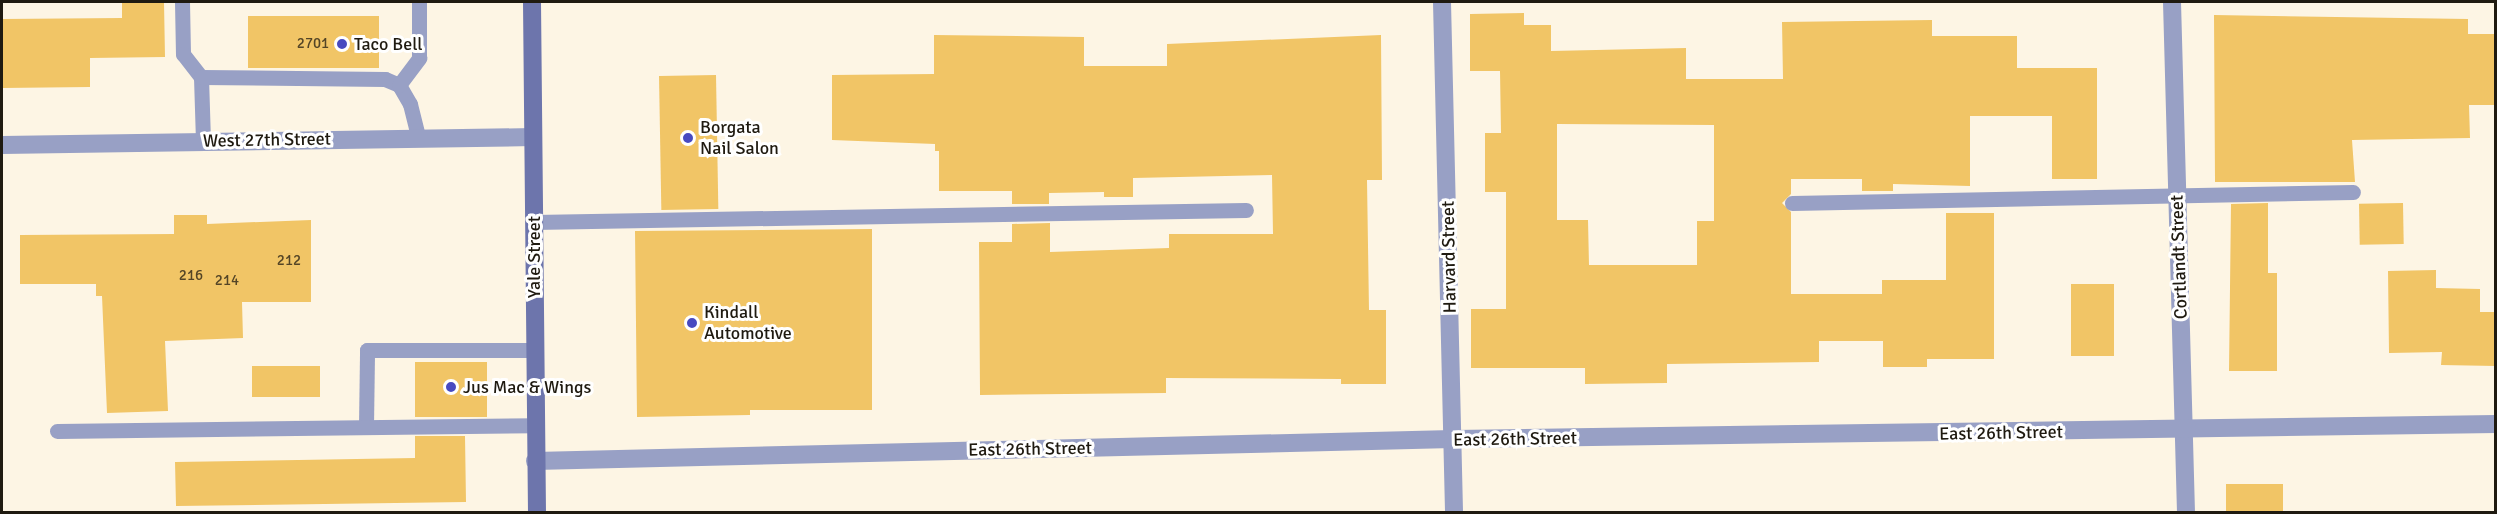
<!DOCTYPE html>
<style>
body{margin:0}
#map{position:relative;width:2497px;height:514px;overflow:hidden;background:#fdf5e4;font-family:Signika,sans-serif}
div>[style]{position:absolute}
.building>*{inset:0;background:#f1c566;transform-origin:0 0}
.lane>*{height:15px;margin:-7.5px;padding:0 7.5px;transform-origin:7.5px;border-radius:7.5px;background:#98a0c5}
.street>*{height:18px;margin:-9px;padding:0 9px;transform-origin:9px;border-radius:9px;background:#98a0c5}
.secondary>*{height:18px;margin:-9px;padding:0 9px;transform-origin:9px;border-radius:9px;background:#6d75ac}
.dots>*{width:16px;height:16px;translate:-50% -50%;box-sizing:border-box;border:3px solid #fff;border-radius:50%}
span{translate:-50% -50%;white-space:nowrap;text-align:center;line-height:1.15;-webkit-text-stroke:6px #fff;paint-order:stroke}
.number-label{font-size:15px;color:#544526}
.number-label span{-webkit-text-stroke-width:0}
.poi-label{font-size:18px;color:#1f1a10}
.left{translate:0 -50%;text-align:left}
.street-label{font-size:18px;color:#1f1a10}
.frame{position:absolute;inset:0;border:3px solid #1f1a10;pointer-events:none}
</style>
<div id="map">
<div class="building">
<div style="clip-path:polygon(122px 2px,164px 2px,165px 57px,90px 58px,90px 87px,2px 88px,2px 19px,122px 18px)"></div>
<div style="clip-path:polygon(evenodd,1524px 13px,1524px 25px,1551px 25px,1551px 51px,1686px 48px,1686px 79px,1783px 79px,1782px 22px,1932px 20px,1932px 36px,2017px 36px,2017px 68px,2097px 68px,2097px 179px,2052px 179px,2052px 116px,1970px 116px,1970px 186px,1893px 184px,1893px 191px,1862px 191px,1862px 179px,1791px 179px,1791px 194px,1782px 203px,1791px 212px,1791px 294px,1882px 294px,1882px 280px,1946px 280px,1946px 213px,1994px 213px,1994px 359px,1927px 359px,1927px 367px,1883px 367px,1883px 341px,1819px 341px,1819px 362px,1667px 364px,1667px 383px,1585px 384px,1585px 368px,1471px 368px,1471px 309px,1506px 309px,1506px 192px,1485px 192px,1485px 133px,1501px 133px,1500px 71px,1470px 71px,1470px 14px,1524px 13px,1557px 124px,1714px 125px,1714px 221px,1697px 221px,1697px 265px,1589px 265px,1588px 220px,1557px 220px,1557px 124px)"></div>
<div style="clip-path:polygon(2214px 15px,2468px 19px,2468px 34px,2496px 34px,2496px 105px,2469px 105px,2470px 138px,2352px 140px,2355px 182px,2215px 182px)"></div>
<div style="left:248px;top:16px;width:131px;height:52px"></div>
<div style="clip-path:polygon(934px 35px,1084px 37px,1084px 66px,1167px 66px,1167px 44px,1381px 35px,1382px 180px,1367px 180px,1369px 310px,1386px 310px,1386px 384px,1341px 384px,1341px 379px,1166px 378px,1166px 393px,980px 395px,979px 242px,1012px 242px,1012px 224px,1050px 223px,1050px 252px,1169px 248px,1169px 234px,1273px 234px,1272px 175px,1133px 178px,1133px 197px,1104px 197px,1104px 192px,1049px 193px,1049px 204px,1012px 204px,1012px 191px,939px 191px,939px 151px,935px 151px,935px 144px,832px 140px,832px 75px,934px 74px)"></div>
<div style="left:716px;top:75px;width:134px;height:57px;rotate:89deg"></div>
<div style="clip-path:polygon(2268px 203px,2268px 273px,2277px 273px,2277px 371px,2229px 371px,2231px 204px)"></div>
<div style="left:2403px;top:203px;width:41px;height:44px;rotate:89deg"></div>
<div style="clip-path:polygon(174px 215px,207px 215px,207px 224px,311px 220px,311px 302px,242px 302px,243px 338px,165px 341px,168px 411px,107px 413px,102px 296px,96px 296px,96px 284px,20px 284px,20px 235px,174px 234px)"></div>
<div style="clip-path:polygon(872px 229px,872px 410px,750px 410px,750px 415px,637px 417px,635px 231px)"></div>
<div style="clip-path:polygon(2436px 270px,2436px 288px,2480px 289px,2480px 312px,2496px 312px,2496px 366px,2441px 365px,2442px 352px,2389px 353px,2388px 271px)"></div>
<div style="left:2071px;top:284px;width:43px;height:72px"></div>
<div style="left:415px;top:362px;width:72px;height:55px"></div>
<div style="left:252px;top:366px;width:68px;height:31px"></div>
<div style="clip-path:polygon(415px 436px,465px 436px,466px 502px,176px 506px,175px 462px,415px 458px)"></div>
<div style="left:2283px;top:484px;width:29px;height:57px;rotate:90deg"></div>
</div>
<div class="lane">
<div style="left:182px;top:2px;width:52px;rotate:88.9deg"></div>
<div style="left:183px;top:54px;width:29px;rotate:52deg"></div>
<div style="left:201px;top:77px;width:65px;rotate:88.2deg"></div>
<div style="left:201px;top:77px;width:184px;rotate:0.6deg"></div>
<div style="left:385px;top:79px;width:15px;rotate:23deg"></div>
<div style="left:399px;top:85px;width:22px;rotate:60deg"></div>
<div style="left:410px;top:104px;width:34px;rotate:76deg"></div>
<div style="left:399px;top:85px;width:34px;rotate:-53deg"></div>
<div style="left:419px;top:58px;width:56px;rotate:-90deg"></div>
<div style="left:1792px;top:203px;width:561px;rotate:-1.12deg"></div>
<div style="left:534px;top:222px;width:712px;rotate:-0.97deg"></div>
<div style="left:366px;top:426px;width:76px;rotate:-89.2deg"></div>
<div style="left:367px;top:350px;width:168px"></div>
<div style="left:57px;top:431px;width:478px;rotate:-0.7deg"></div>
</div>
<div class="street">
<div style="left:1442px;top:2px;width:510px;rotate:88.65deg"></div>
<div style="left:2172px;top:2px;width:510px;rotate:88.43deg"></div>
<div style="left:2px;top:145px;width:531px;rotate:-0.86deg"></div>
<div style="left:535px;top:461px;width:918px;rotate:-1.37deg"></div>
<div style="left:1453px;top:439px;width:1043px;rotate:-0.82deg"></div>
</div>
<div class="secondary">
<div style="left:532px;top:2px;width:510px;rotate:89.44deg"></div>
</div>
<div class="dots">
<div style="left:342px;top:44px;background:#484ac0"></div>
<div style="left:688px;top:138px;background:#484ac0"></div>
<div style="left:692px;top:323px;background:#484ac0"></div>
<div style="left:451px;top:387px;background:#484ac0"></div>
</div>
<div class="number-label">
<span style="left:313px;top:44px">2701</span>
<span style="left:289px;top:261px">212</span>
<span style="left:191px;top:276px">216</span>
<span style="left:227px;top:281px">214</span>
</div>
<div class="poi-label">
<span class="left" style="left:354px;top:44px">Taco Bell</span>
<span class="left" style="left:700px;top:138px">Borgata<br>Nail Salon</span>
<span class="left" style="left:704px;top:323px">Kindall<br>Automotive</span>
<span class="left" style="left:463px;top:387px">Jus Mac &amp; Wings</span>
</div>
<div class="street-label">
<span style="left:267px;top:140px;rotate:-1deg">West 27th Street</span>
<span style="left:534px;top:257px;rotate:-90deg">Yale Street</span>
<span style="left:1449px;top:257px;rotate:-91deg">Harvard Street</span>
<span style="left:2179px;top:257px;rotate:-92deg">Cortlandt Street</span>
<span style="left:2001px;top:433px;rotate:-1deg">East 26th Street</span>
<span style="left:1515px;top:439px;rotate:-1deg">East 26th Street</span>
<span style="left:1030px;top:449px;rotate:-1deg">East 26th Street</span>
</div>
<div class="frame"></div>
</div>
